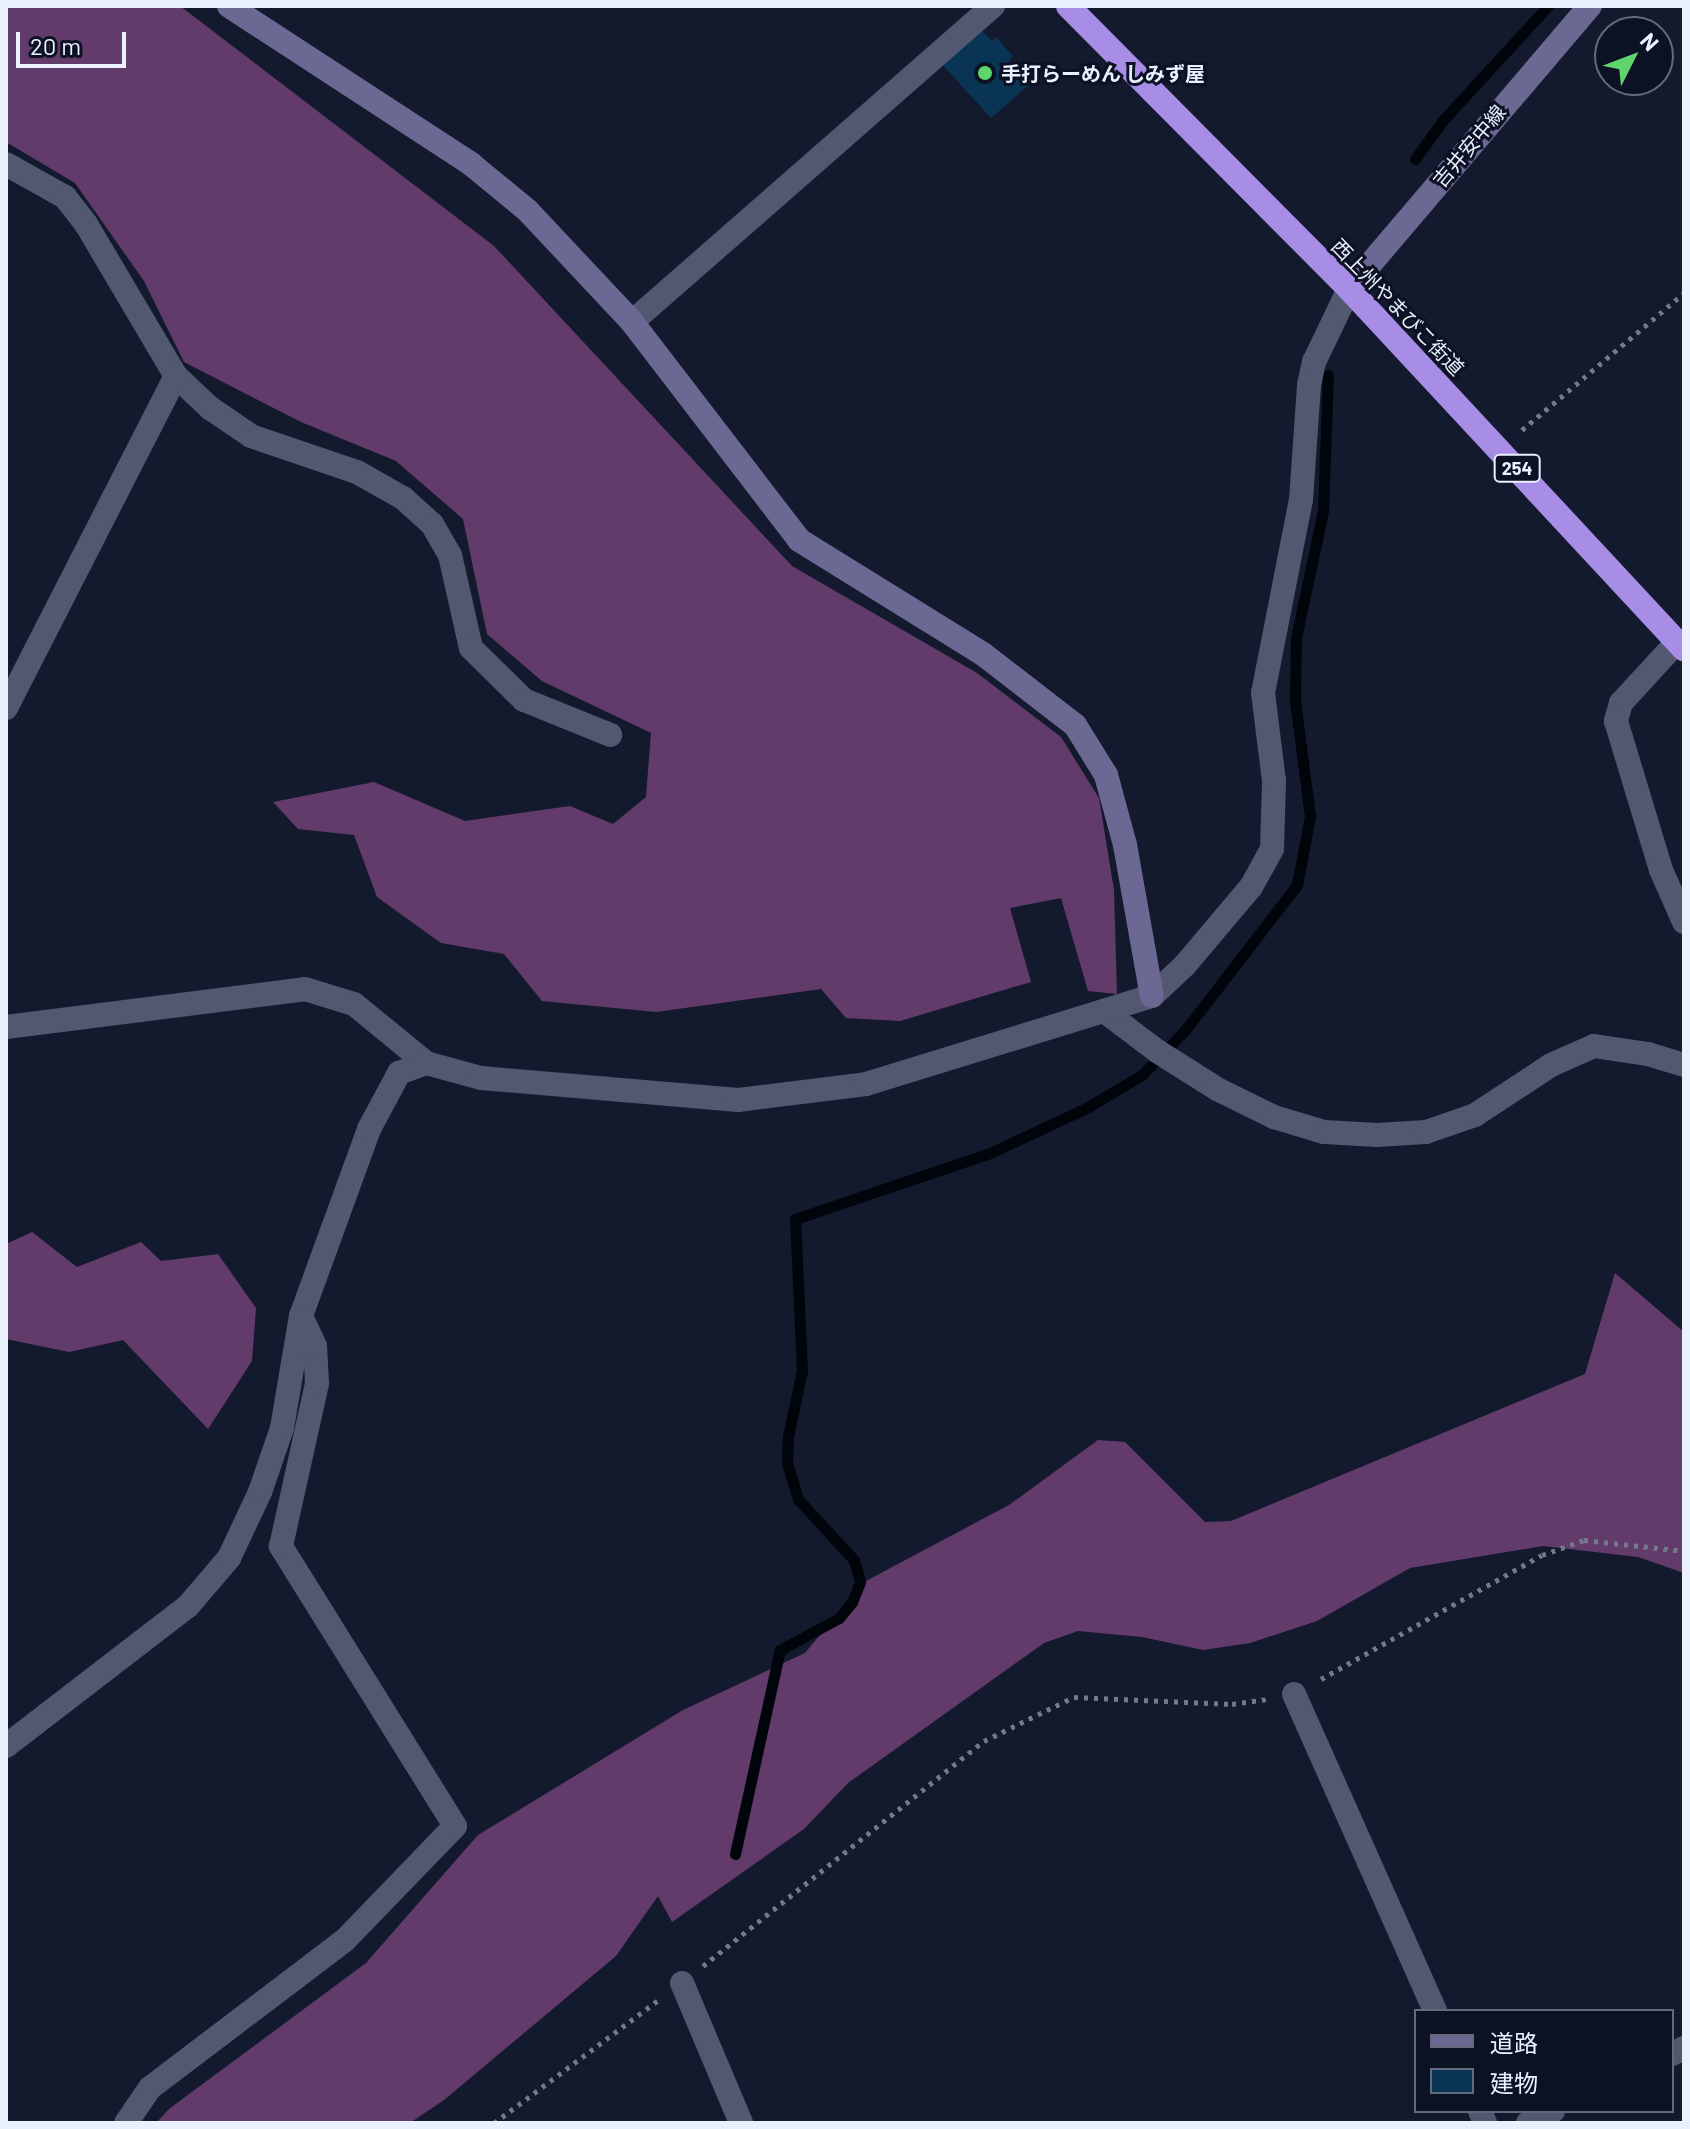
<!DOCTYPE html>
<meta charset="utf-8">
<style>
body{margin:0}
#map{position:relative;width:1690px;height:2129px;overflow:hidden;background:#141a2e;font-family:Barlow,"Noto Sans JP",sans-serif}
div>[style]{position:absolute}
.forest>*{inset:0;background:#633b6b}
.stream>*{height:11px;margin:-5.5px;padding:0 5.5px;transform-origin:5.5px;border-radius:5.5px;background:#00050b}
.building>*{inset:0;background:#093454}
.path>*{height:5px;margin-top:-2.5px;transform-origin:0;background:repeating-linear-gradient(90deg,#73788a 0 4px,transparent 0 10px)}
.street>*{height:24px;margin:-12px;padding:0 12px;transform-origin:12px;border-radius:12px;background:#515870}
.secondary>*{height:24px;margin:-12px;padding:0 12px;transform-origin:12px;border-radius:12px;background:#6b6893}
.highway>*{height:24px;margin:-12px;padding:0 12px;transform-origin:12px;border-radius:12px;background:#a78de6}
.dots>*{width:22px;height:22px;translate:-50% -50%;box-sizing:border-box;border:4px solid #0c1124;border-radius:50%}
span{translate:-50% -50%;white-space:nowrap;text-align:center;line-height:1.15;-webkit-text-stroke:6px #0c1124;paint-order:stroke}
.shield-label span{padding:2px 6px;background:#0c1124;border:2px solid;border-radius:6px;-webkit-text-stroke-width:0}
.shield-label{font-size:18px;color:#ebf0fe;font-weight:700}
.poi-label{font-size:20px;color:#ebf0fe;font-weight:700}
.left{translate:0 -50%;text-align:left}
.street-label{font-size:20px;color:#ebf0fe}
.frame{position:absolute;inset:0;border:8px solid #ebf0fe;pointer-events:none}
.legend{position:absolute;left:1414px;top:2009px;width:260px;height:104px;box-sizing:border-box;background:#0c1124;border:2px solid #656a7b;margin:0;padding:10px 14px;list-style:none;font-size:24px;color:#ebf0fe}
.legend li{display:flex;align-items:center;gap:16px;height:40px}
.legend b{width:40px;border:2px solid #656a7b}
.north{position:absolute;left:1594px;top:16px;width:80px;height:80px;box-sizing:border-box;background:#0c1124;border:2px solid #656a7b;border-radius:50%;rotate:48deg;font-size:22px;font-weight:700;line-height:32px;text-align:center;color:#ebf0fe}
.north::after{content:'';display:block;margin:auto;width:28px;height:36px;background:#5ed56c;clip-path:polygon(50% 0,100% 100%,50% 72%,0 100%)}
.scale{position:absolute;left:16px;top:32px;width:110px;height:36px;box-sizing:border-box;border:4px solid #ebf0fe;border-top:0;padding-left:10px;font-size:24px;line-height:28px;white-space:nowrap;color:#ebf0fe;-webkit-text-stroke:6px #0c1124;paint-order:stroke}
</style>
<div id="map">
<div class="forest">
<div style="clip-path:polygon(6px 6px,180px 6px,494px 246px,792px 566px,977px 673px,1061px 737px,1099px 798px,1114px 890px,1117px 994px,1088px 991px,1061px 898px,1010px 908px,1031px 982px,900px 1021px,846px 1018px,821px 989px,656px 1012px,542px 1001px,504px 954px,441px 943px,377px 897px,354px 835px,298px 829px,273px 802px,374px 782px,465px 821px,570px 806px,613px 824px,646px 797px,651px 733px,542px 681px,487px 634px,463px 519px,396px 461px,301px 422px,184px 362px,144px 281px,75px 183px,6px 142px)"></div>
<div style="clip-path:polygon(32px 1232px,77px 1267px,141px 1242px,161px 1261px,218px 1254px,256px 1308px,252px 1361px,208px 1429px,123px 1340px,69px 1352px,6px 1339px,6px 1244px)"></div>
<div style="clip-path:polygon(1615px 1273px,1684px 1332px,1684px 1573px,1638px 1557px,1543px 1546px,1410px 1568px,1317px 1621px,1250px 1643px,1203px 1650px,1142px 1637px,1078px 1631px,1044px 1643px,848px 1783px,804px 1829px,672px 1922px,658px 1896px,616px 1956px,444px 2100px,410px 2123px,156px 2123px,169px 2109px,366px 1963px,478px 1835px,683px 1710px,805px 1653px,864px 1582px,1009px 1505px,1098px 1440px,1125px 1442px,1205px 1522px,1231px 1521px,1585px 1374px)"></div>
</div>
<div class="stream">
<div style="left:1415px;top:159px;width:49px;rotate:-54.1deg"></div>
<div style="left:1444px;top:119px;width:154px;rotate:-47.4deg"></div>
<div style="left:735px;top:1854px;width:209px;rotate:-77.6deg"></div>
<div style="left:780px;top:1650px;width:67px;rotate:-28.5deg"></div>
<div style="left:839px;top:1618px;width:21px;rotate:-51deg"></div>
<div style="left:852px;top:1602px;width:22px;rotate:-68deg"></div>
<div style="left:860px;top:1582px;width:23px;rotate:-105deg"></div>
<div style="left:854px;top:1560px;width:83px;rotate:-132.6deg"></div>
<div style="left:798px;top:1499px;width:39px;rotate:-107deg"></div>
<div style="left:787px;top:1462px;width:26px;rotate:-88deg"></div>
<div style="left:788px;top:1436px;width:66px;rotate:-77.8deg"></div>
<div style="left:802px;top:1371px;width:152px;rotate:-92.6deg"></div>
<div style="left:795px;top:1219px;width:206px;rotate:-18.7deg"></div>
<div style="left:990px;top:1153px;width:108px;rotate:-25.1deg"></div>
<div style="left:1088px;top:1107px;width:63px;rotate:-30.7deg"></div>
<div style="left:1142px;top:1075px;width:64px;rotate:-46.3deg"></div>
<div style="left:1186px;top:1029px;width:182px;rotate:-52.4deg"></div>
<div style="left:1297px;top:885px;width:70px;rotate:-79.3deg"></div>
<div style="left:1310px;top:816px;width:116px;rotate:-97.4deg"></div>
<div style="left:1295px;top:701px;width:63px;rotate:-89.1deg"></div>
<div style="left:1296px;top:638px;width:130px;rotate:-78deg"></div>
<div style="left:1323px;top:511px;width:136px;rotate:-87.9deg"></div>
</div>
<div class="building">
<div style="clip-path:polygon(979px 27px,992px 41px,996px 37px,1013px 56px,1009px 60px,1030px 84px,991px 118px,940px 62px)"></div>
</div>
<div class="path">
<div style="left:1522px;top:430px;width:212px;rotate:-40.2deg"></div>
<div style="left:1321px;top:1679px;width:253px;rotate:-29.3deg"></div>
<div style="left:1542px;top:1555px;width:45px;rotate:-19.7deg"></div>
<div style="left:1584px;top:1540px;width:101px;rotate:6.3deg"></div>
<div style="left:703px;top:1966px;width:360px;rotate:-38.7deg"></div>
<div style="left:984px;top:1741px;width:100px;rotate:-26.1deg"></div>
<div style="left:1074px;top:1697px;width:158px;rotate:2.5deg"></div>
<div style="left:1232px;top:1704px;width:35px;rotate:-8deg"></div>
<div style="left:494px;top:2123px;width:204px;rotate:-36.8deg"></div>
</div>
<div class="street">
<div style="left:6px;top:164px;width:68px;rotate:29.2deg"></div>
<div style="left:65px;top:197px;width:34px;rotate:52deg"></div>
<div style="left:86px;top:224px;width:177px;rotate:59.4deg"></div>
<div style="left:176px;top:376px;width:47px;rotate:43.3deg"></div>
<div style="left:210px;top:408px;width:50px;rotate:34.3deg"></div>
<div style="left:251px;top:436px;width:112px;rotate:18.8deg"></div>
<div style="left:357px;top:472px;width:53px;rotate:29.5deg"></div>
<div style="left:403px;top:498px;width:39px;rotate:42deg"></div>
<div style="left:432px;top:524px;width:36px;rotate:60deg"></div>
<div style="left:450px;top:555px;width:95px;rotate:77.3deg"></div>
<div style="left:471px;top:648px;width:74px;rotate:44.5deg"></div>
<div style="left:524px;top:700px;width:93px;rotate:22.1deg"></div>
<div style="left:632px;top:322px;width:480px;rotate:-41.2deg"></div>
<div style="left:1677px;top:642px;width:83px;rotate:132.6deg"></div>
<div style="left:1621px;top:703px;width:19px;rotate:106deg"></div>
<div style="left:1616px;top:721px;width:156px;rotate:73.2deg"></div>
<div style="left:1661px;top:870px;width:57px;rotate:66.1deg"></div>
<div style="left:6px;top:708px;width:373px;rotate:-62.9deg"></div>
<div style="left:1104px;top:1011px;width:66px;rotate:37deg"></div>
<div style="left:1157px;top:1051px;width:71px;rotate:32.3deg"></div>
<div style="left:1217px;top:1089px;width:64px;rotate:26.2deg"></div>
<div style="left:1274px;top:1117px;width:52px;rotate:16.7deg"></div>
<div style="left:1324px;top:1132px;width:53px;rotate:3.2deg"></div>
<div style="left:1377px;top:1135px;width:49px;rotate:-3.5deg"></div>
<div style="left:1426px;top:1132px;width:52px;rotate:-19.1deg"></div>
<div style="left:1475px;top:1115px;width:91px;rotate:-33.3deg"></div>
<div style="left:1551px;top:1065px;width:47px;rotate:-23.8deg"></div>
<div style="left:1594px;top:1046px;width:55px;rotate:8.4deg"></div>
<div style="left:1648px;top:1054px;width:38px;rotate:17deg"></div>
<div style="left:6px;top:1027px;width:301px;rotate:-7.2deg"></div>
<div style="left:305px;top:989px;width:51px;rotate:17deg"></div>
<div style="left:354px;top:1004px;width:93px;rotate:39.3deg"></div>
<div style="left:1294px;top:1694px;width:347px;rotate:66deg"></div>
<div style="left:6px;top:1746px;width:230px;rotate:-37.6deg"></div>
<div style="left:188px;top:1606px;width:63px;rotate:-49.5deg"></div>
<div style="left:229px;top:1558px;width:73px;rotate:-64.8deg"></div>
<div style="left:260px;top:1492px;width:68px;rotate:-71deg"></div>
<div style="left:282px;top:1428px;width:114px;rotate:-80.4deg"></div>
<div style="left:301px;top:1316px;width:199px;rotate:-70deg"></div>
<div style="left:369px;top:1129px;width:64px;rotate:-61.8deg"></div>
<div style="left:399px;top:1073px;width:29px;rotate:-20deg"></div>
<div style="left:426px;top:1063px;width:57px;rotate:15.3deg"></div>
<div style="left:481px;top:1078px;width:258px;rotate:4.9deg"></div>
<div style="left:738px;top:1100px;width:129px;rotate:-7.1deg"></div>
<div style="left:866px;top:1084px;width:299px;rotate:-17.1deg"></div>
<div style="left:1152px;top:996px;width:45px;rotate:-43.2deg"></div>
<div style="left:1185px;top:965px;width:102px;rotate:-49.8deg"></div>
<div style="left:1251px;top:887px;width:43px;rotate:-61.1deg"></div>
<div style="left:1272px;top:849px;width:68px;rotate:-88.3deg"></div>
<div style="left:1274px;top:781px;width:89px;rotate:-97.1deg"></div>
<div style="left:1263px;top:693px;width:197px;rotate:-78.9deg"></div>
<div style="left:1301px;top:500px;width:115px;rotate:-86deg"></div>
<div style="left:1309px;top:385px;width:24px;rotate:-78deg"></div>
<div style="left:1314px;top:362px;width:81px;rotate:-64.4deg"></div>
<div style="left:682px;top:1983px;width:152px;rotate:67.1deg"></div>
<div style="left:1672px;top:2054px;width:13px;rotate:-27deg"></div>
<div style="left:1480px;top:2111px;width:13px;rotate:67deg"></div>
<div style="left:126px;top:2123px;width:42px;rotate:-55.6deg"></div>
<div style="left:150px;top:2088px;width:245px;rotate:-37.2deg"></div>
<div style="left:345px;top:1940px;width:158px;rotate:-46deg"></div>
<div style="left:455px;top:1826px;width:330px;rotate:-121.9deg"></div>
<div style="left:281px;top:1546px;width:167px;rotate:-77.5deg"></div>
<div style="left:317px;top:1383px;width:37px;rotate:-93deg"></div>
<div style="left:315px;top:1346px;width:33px;rotate:-115deg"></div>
<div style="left:1528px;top:2123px;width:28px;rotate:-26deg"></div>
</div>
<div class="secondary">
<div style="left:229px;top:6px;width:289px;rotate:33.1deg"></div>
<div style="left:471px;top:164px;width:72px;rotate:39.4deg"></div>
<div style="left:527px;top:210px;width:154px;rotate:46.8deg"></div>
<div style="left:632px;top:322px;width:275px;rotate:52.5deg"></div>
<div style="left:799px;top:540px;width:216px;rotate:31.8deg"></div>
<div style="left:983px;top:654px;width:116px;rotate:37.7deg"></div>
<div style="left:1075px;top:725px;width:59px;rotate:58.2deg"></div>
<div style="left:1106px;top:775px;width:73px;rotate:74.8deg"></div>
<div style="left:1125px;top:845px;width:153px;rotate:79.9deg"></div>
<div style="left:1349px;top:289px;width:372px;rotate:-49.6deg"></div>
</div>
<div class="highway">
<div style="left:1068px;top:6px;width:399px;rotate:45.2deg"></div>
<div style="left:1349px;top:289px;width:492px;rotate:47.1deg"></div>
</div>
<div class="dots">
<div style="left:985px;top:73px;background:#5ed56c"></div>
</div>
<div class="shield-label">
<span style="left:1517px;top:468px">254</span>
</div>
<div class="poi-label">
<span class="left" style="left:1001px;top:73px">手打らーめん しみず屋</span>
</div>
<div class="street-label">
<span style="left:1469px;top:146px;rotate:-50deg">吉井安中線</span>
<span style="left:1398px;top:307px;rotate:46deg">西上州やまびこ街道</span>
</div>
<div class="frame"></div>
<ul class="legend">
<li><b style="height:10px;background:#6b6893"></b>道路</li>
<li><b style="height:22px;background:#093454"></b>建物</li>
</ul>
<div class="north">N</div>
<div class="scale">20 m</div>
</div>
